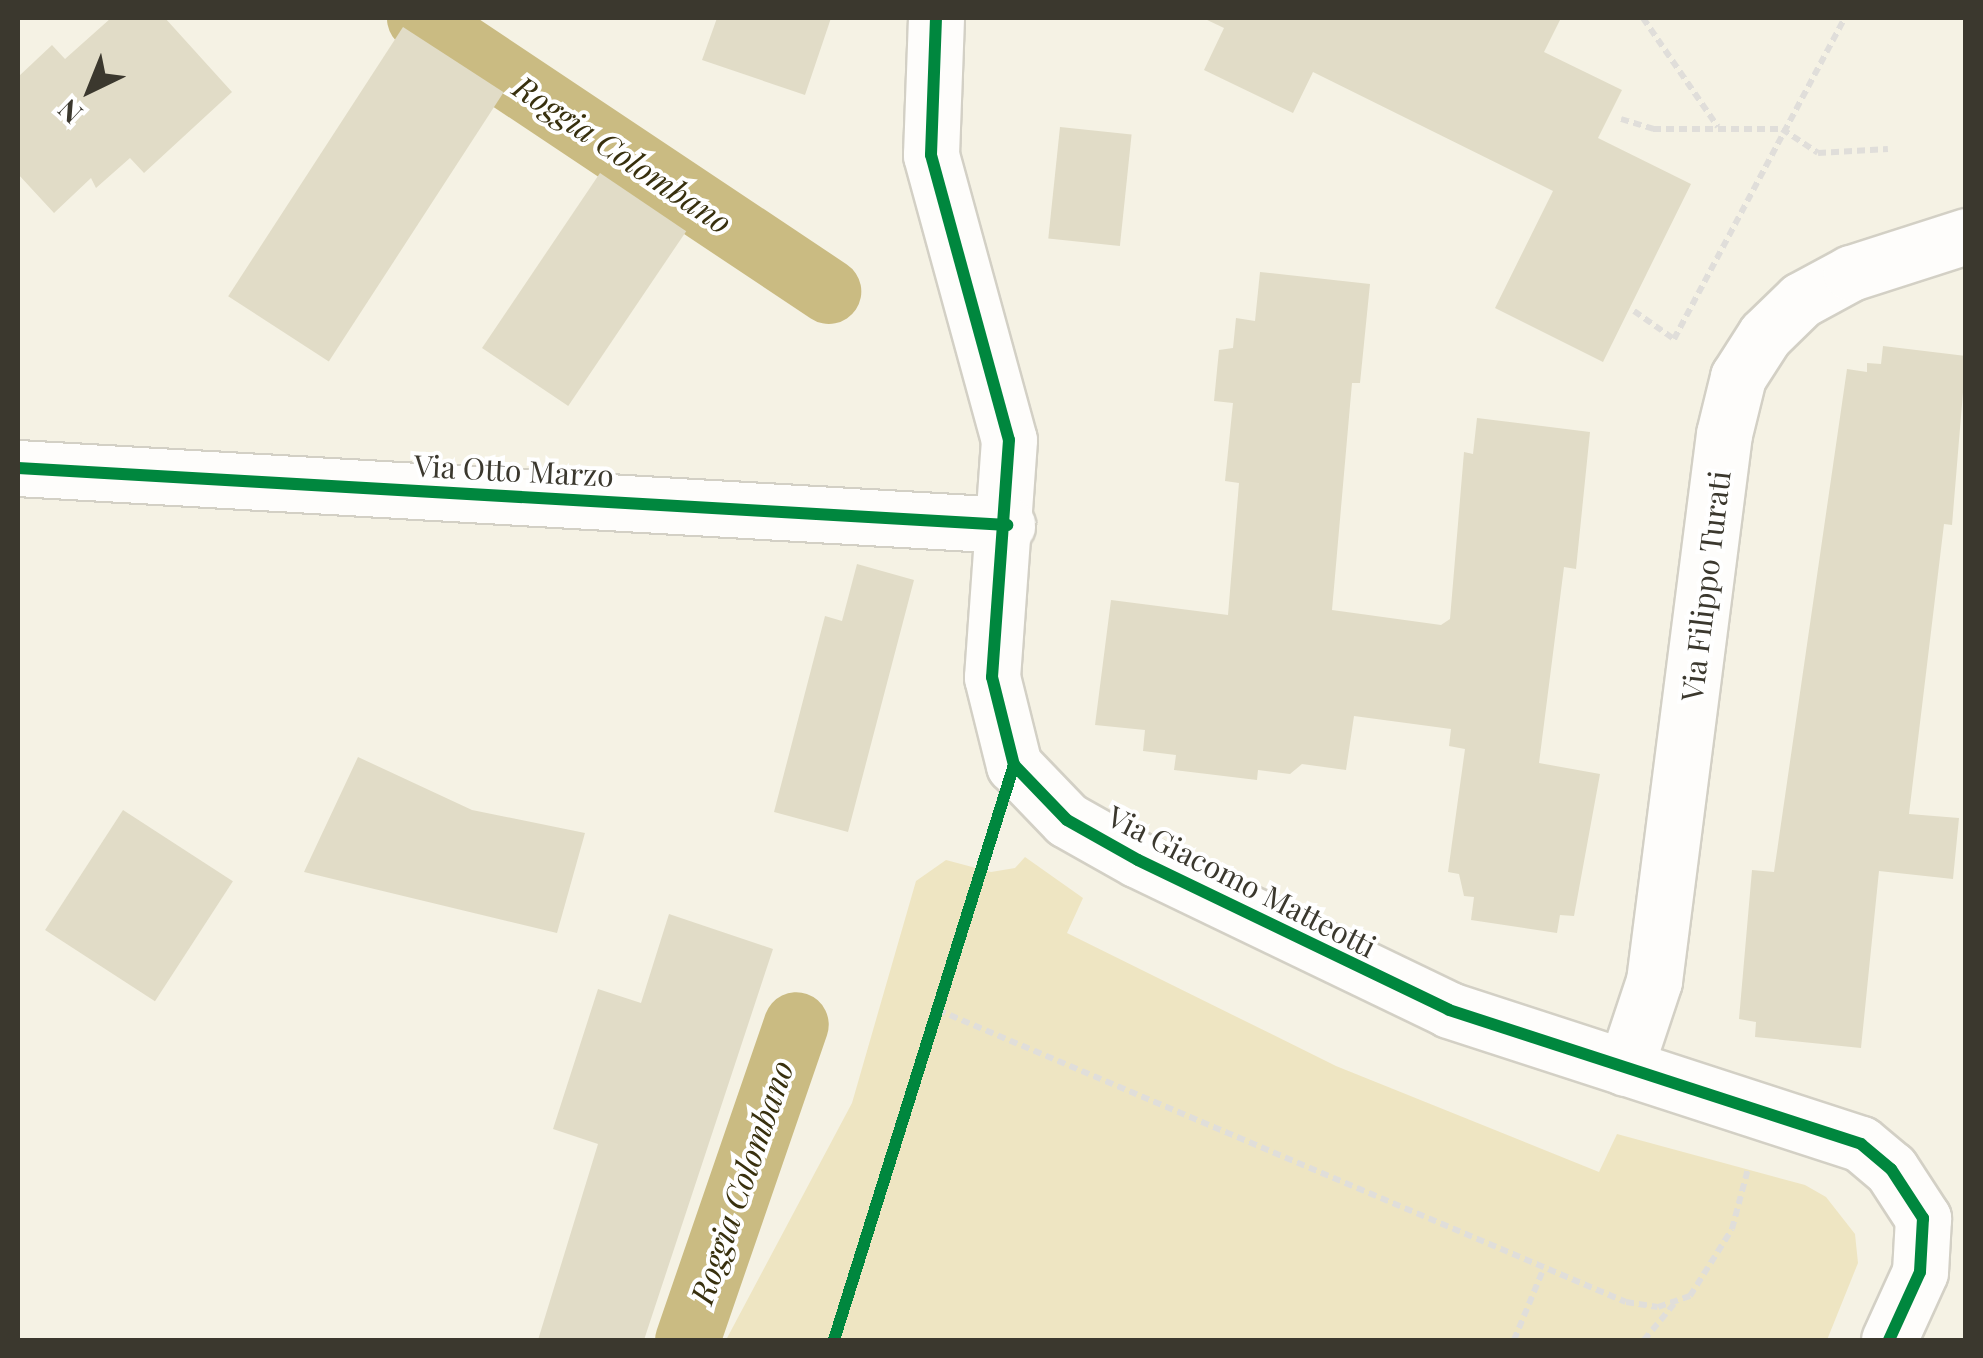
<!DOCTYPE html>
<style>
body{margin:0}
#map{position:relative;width:1983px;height:1358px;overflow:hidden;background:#f5f2e4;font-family:"Playfair Display",serif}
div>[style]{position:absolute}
.green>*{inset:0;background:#eee5c2}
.canal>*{height:65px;margin:-32.5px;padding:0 32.5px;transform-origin:32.5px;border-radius:32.5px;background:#cabb82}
.building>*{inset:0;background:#e1dcc7;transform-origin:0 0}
.path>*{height:6px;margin-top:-3px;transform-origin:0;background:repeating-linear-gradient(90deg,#e0deda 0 8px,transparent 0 13px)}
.roads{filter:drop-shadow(2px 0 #d3d0c5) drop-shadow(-2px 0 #d3d0c5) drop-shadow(0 2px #d3d0c5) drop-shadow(0 -2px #d3d0c5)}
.minor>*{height:55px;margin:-27.5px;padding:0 27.5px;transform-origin:27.5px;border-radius:27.5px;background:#fefdfb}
.cycleway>*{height:12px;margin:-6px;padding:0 6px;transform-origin:6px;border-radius:6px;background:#00873e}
span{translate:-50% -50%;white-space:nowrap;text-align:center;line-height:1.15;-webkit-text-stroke:8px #fff;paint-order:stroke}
.street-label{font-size:30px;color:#3b382e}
.water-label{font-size:32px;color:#38300e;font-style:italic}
.frame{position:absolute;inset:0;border:20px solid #3b382e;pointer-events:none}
.north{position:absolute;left:40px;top:40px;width:100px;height:100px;-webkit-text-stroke:8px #fff;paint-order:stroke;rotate:223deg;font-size:28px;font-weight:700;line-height:40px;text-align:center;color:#3b382e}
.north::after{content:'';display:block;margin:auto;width:35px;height:45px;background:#3b382e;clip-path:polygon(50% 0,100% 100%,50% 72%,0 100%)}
</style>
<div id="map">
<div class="green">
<div style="clip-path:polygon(1025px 857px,1083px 898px,1067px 933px,1336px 1066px,1599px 1172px,1617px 1134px,1805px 1185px,1826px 1197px,1855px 1234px,1858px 1263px,1827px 1340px,726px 1340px,852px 1103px,916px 881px,946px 860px,991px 872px,1015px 868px)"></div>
</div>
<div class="canal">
<div style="left:419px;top:18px;width:492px;rotate:33.7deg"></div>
<div style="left:687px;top:1340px;width:334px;rotate:-71deg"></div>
</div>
<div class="building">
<div style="clip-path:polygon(111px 18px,165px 18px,232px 92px,144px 173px,130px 158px,96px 188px,91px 178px,54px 213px,18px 174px,18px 77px,52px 45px,65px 59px)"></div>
<div style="clip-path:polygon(717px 18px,831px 18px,805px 95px,702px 60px)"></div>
<div style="clip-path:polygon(1203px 18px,1561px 18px,1544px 52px,1622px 90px,1598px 138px,1691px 184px,1603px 362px,1495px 308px,1553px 191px,1313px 72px,1293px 113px,1204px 70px,1224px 28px)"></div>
<div style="left:403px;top:27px;width:120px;height:321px;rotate:33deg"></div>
<div style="left:1060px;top:127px;width:72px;height:112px;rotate:6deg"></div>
<div style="left:600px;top:173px;width:104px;height:211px;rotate:34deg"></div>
<div style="clip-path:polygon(1260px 272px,1370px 284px,1360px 383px,1352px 383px,1332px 610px,1441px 625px,1450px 619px,1464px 452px,1473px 454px,1477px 418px,1590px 432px,1576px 569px,1564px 567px,1539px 763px,1600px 774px,1574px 916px,1560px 915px,1557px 933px,1471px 920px,1474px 897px,1464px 896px,1459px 874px,1448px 872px,1465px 749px,1449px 746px,1451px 729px,1354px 716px,1346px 770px,1302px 764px,1290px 774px,1258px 770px,1257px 780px,1174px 770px,1176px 755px,1143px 751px,1145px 730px,1095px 725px,1111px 600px,1228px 615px,1239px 483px,1225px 481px,1233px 403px,1214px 401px,1219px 350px,1233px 348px,1236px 318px,1255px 321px)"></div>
<div style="clip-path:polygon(1883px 346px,1966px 356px,1952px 525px,1944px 524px,1909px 814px,1959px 818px,1953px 879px,1879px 871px,1861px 1048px,1755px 1037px,1756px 1022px,1739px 1019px,1752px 870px,1774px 872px,1847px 369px,1867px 372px,1867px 363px,1881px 364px)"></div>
<div style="clip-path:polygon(857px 564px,914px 580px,848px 832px,774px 812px,825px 616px,842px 621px)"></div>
<div style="clip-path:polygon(358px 757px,472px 810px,585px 833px,557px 933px,304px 872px)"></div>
<div style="left:123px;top:810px;width:131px;height:143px;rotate:33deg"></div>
<div style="clip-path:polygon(669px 914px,773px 949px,644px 1340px,538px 1340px,598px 1144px,553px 1129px,598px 989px,641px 1003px)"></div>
</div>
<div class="path">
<div style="left:1643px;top:18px;width:132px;rotate:55.5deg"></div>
<div style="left:1621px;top:119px;width:34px;rotate:17deg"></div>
<div style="left:1653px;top:129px;width:129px"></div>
<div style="left:1782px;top:129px;width:43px;rotate:33.7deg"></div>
<div style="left:1818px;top:153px;width:70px;rotate:-3.3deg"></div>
<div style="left:1634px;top:311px;width:49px;rotate:35deg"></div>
<div style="left:1674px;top:339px;width:364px;rotate:-62deg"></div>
<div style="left:938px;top:1010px;width:747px;rotate:23deg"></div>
<div style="left:1626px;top:1302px;width:32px;rotate:9deg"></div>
<div style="left:1658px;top:1307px;width:34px;rotate:-19deg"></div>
<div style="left:1690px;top:1296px;width:79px;rotate:-57.9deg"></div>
<div style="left:1732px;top:1229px;width:62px;rotate:-75.1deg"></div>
<div style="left:1514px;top:1340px;width:76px;rotate:-67.5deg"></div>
<div style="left:1644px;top:1340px;width:47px;rotate:-50.2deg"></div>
</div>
<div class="roads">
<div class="minor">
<div style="left:936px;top:18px;width:137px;rotate:92.1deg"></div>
<div style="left:931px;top:155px;width:295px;rotate:74.7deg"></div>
<div style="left:1009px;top:440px;width:238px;rotate:94.1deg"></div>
<div style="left:992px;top:677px;width:91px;rotate:76deg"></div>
<div style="left:1014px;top:765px;width:76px;rotate:46.1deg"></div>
<div style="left:1067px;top:820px;width:81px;rotate:29.4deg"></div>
<div style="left:1138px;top:860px;width:345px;rotate:25.7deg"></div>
<div style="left:1449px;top:1010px;width:433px;rotate:18deg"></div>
<div style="left:1861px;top:1144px;width:39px;rotate:40deg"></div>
<div style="left:1891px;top:1169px;width:59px;rotate:56.9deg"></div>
<div style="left:1923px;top:1218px;width:54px;rotate:93.2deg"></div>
<div style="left:1920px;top:1272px;width:75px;rotate:114.5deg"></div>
<div style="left:18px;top:468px;width:991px;rotate:3.3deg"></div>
<div style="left:1625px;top:1068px;width:92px;rotate:-71.6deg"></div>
<div style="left:1654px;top:981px;width:551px;rotate:-82.71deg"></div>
<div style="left:1724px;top:434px;width:59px;rotate:-76.2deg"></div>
<div style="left:1738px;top:377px;width:50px;rotate:-57.3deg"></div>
<div style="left:1765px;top:335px;width:50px;rotate:-44.2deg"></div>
<div style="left:1801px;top:300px;width:57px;rotate:-28.4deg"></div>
<div style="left:1851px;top:273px;width:121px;rotate:-17.8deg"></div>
</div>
</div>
<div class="cycleway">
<div style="left:936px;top:18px;width:137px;rotate:92.1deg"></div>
<div style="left:931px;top:155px;width:295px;rotate:74.7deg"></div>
<div style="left:1009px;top:440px;width:238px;rotate:94.1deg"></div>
<div style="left:992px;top:677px;width:91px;rotate:76deg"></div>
<div style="left:1014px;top:765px;width:76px;rotate:46.1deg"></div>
<div style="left:1067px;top:820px;width:81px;rotate:29.4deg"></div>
<div style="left:1138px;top:860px;width:345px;rotate:25.7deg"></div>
<div style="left:1449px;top:1010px;width:433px;rotate:18deg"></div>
<div style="left:1861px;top:1144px;width:39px;rotate:40deg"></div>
<div style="left:1891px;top:1169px;width:59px;rotate:56.9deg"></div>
<div style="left:1923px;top:1218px;width:54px;rotate:93.2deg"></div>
<div style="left:1920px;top:1272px;width:75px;rotate:114.5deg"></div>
<div style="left:18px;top:468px;width:991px;rotate:3.3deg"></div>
<div style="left:834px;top:1340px;width:603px;rotate:-72.62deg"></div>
</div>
<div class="street-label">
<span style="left:514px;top:470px;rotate:3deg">Via Otto Marzo</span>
<span style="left:1705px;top:586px;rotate:-83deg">Via Filippo Turati</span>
<span style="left:1242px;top:881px;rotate:27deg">Via Giacomo Matteotti</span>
</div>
<div class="water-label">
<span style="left:623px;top:154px;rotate:34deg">Roggia Colombano</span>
<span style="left:741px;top:1182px;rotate:-71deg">Roggia Colombano</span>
</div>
<div class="frame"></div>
<div class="north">N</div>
</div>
